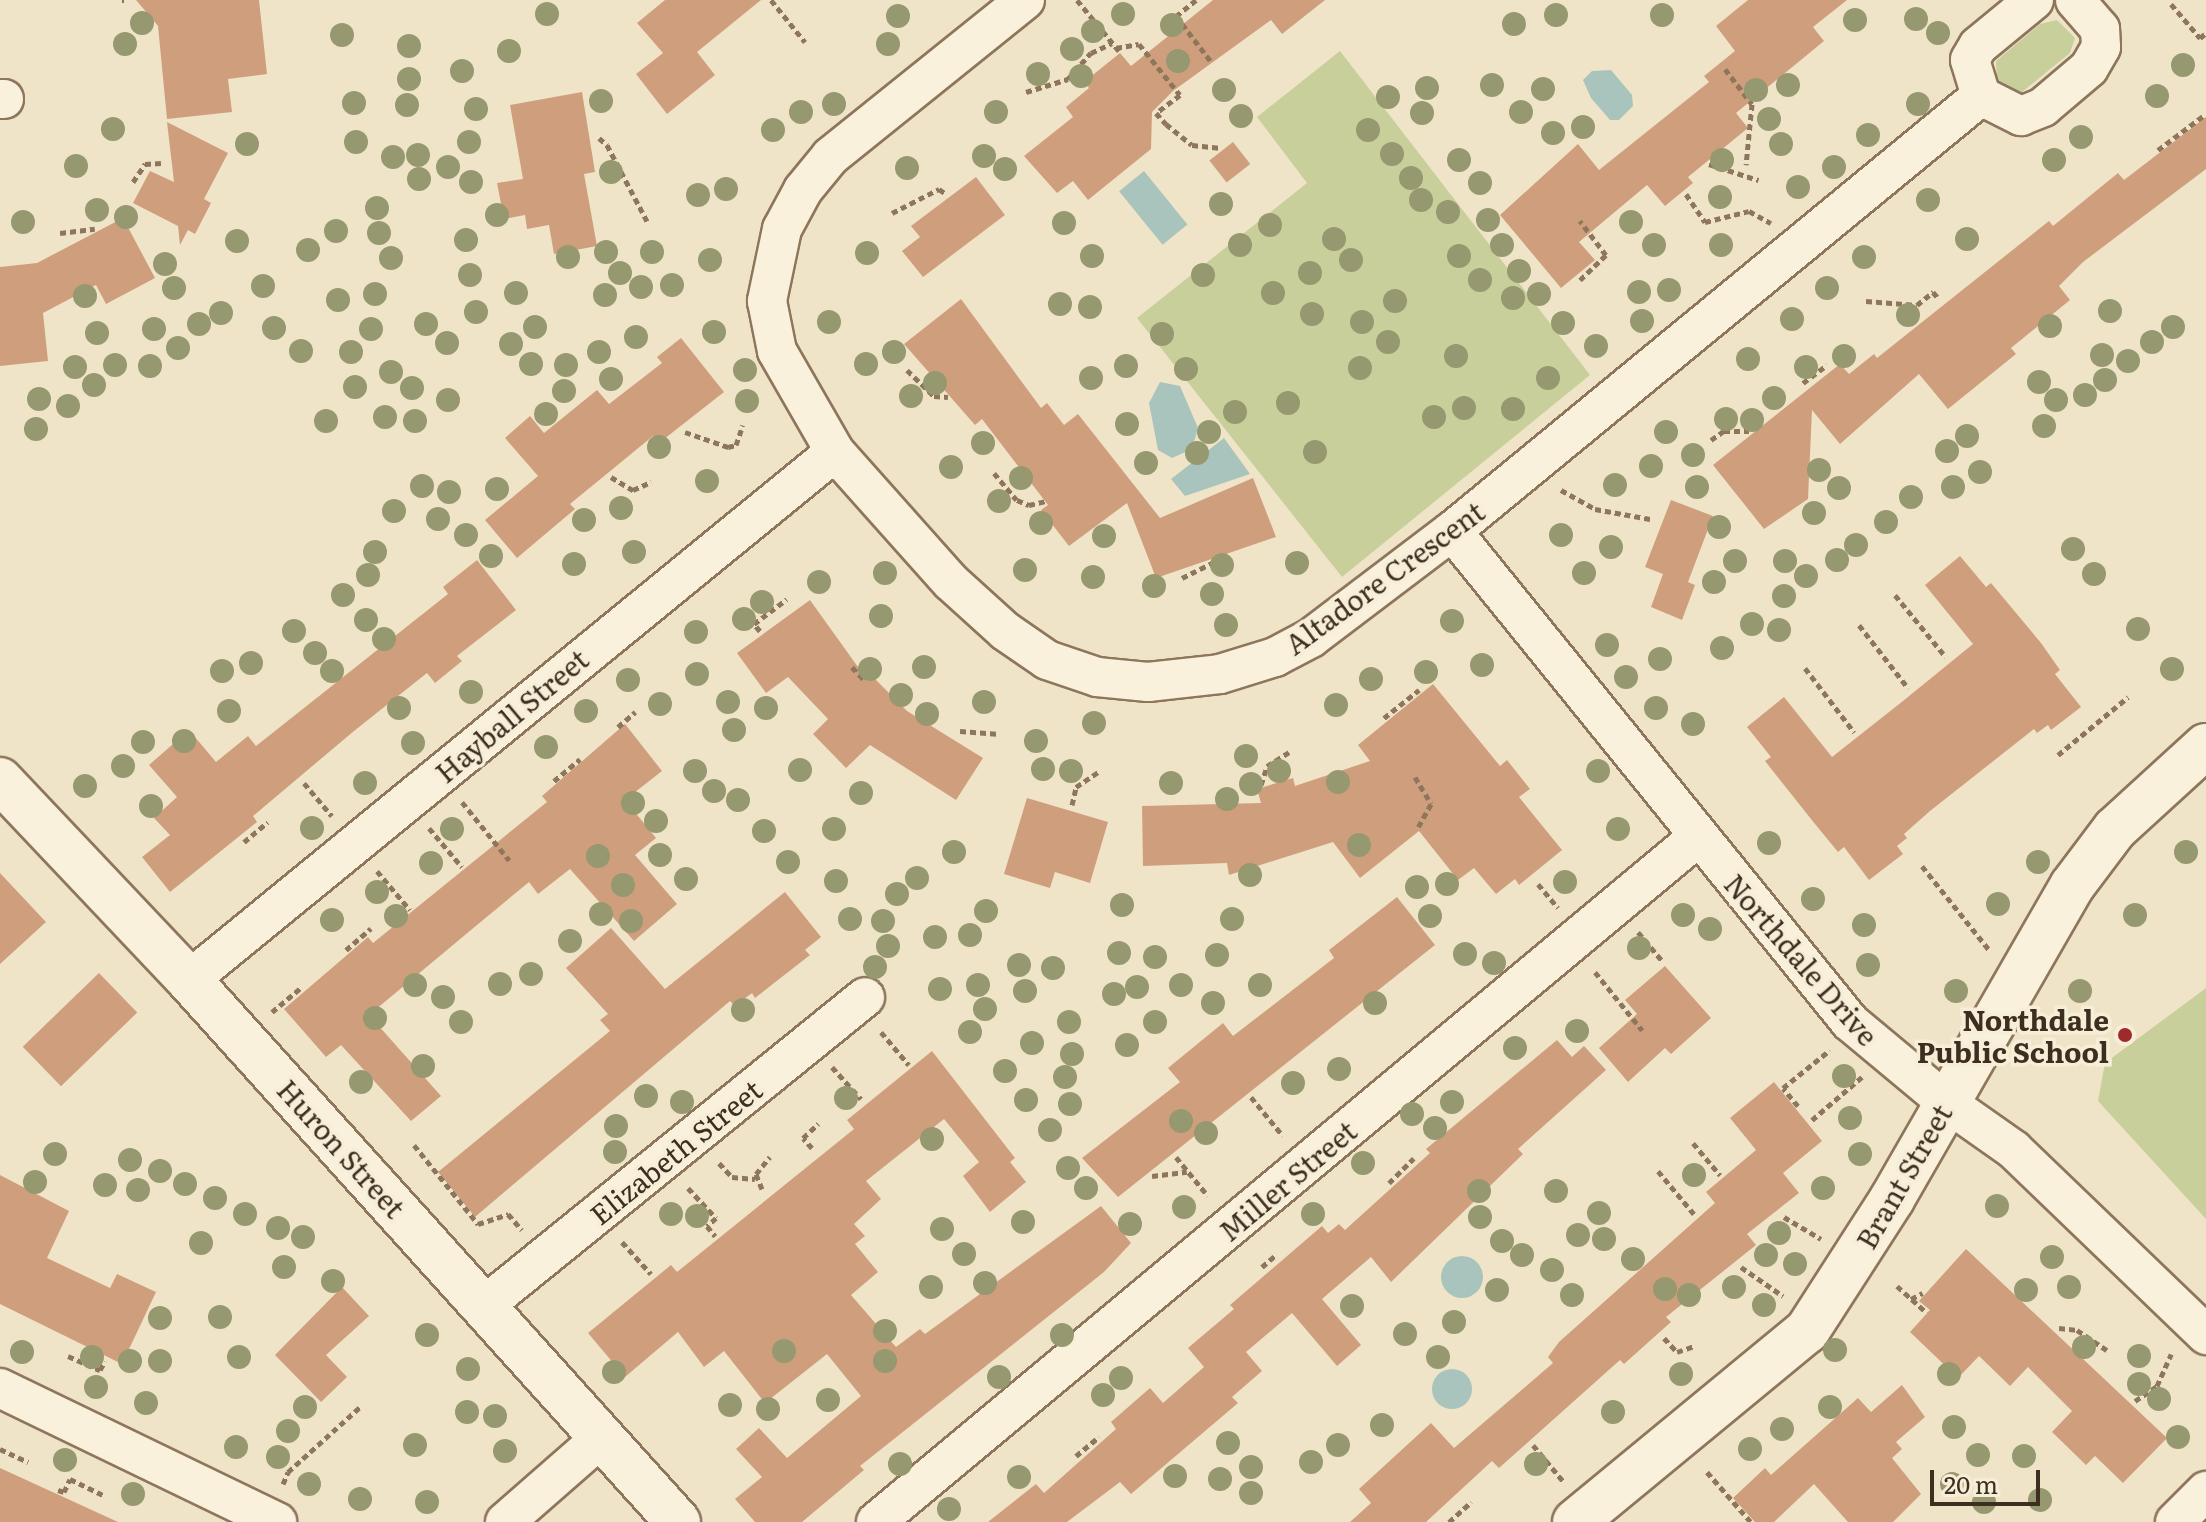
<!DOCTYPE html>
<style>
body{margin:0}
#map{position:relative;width:2206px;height:1522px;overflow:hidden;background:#f0e4c8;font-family:Literata,serif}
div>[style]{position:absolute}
.green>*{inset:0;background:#c9cf9b}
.water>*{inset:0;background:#a9c4bc;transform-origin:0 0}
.round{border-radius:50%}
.building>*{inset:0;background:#cf9f7d;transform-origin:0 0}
.path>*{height:5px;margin-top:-2.5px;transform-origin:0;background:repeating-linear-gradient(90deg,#8d765c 0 6px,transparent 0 10px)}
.roads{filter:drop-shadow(2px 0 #8d765c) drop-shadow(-2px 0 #8d765c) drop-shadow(0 2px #8d765c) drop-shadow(0 -2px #8d765c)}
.street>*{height:38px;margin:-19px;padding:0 19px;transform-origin:19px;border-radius:19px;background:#faf1dc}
.secondary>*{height:44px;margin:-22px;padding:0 22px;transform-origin:22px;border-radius:22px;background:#faf1dc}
.trees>*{width:24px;height:24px;margin:-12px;border-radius:50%;background:#96986f}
.dots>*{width:22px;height:22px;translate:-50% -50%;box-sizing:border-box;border:4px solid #f7eed8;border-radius:50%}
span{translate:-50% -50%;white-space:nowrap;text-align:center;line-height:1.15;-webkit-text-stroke:7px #f7eed8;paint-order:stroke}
.street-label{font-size:28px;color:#3d2e20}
.poi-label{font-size:28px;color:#3d2e20;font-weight:700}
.right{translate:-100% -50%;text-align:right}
.scale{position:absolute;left:1930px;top:1470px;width:110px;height:36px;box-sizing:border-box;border:4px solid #3d2e20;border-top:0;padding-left:10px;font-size:24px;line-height:28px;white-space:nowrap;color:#3d2e20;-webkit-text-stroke:6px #f7eed8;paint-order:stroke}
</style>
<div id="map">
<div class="green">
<div style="clip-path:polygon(2057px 20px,2075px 38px,2070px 53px,2022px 92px,1997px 84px,1996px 61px,2040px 24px)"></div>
<div style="clip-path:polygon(1340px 51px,1590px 375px,1342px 577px,1137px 318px,1307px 183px,1257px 117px)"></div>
<div style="clip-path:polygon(2206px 988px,2206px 1219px,2098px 1101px,2105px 1063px)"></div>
</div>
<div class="water">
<div style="clip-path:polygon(1611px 70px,1632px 95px,1633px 106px,1619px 120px,1610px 120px,1591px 98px,1583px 80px,1592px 71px)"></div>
<div style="left:1144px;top:171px;width:69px;height:32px;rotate:51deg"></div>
<div style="clip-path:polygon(1160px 382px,1180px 386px,1198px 428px,1192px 449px,1172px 458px,1158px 450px,1149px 403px)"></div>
<div style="clip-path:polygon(1224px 438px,1250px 474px,1185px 496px,1171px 479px)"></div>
<div class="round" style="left:1441px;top:1256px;width:42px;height:42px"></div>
<div class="round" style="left:1432px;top:1369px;width:40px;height:40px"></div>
</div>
<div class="building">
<div style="clip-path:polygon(136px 0,259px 0,267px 74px,228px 79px,232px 112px,167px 119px,158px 26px)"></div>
<div style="clip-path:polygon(665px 0,761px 0,697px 52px,715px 75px,667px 114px,636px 74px,663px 53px,637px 23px)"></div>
<div style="clip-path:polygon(1213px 0,1325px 0,1282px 34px,1271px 20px,1173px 91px,1152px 112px,1151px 149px,1088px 200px,1073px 181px,1057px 193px,1024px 156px,1073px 117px,1066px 107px,1089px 88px,1084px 82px,1120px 53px,1131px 66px)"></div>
<div style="clip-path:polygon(1748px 0,1847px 0,1813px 27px,1824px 41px,1736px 113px,1748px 128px,1688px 177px,1693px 183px,1665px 206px,1647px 185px,1579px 242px,1595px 260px,1561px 288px,1500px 215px,1578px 144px,1599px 170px,1709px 82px,1704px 76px,1735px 51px,1716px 26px)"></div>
<div style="clip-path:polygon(582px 92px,595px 172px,584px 174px,597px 246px,554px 254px,549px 225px,527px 229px,525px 215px,504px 219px,497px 183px,523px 179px,510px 105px)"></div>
<div style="clip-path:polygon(2206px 117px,2206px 169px,2083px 262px,2059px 286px,2070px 300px,2011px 348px,2016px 354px,1948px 409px,1919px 374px,1840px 444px,1812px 410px,1808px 499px,1764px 529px,1713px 465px,1840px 364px,1849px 374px,1874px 354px,1877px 358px,2049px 221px,2053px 226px,2118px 173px,2124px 180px)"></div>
<div style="clip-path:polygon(167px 122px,228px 153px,204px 199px,211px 203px,195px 234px,188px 230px,180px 245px,178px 226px,133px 203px,150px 171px,174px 182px)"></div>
<div style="left:1233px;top:142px;width:28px;height:30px;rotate:52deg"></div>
<div style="clip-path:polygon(976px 177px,1005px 215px,923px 277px,902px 251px,920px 237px,911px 226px)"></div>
<div style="clip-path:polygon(123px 218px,155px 278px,106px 304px,96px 285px,43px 313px,48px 361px,0 366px,0 267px,37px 263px)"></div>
<div style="clip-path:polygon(961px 299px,1041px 408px,1047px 403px,1064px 425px,1078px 414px,1160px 518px,1253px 478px,1276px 537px,1156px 578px,1127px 503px,1069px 546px,1041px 510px,1048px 505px,982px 419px,975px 425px,904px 344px)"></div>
<div style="clip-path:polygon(681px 338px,724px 392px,659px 443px,653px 436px,570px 504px,575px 509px,517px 558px,485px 520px,538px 476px,505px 438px,530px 416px,544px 433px,597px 390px,609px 404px,662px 363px,657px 357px)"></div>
<div style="clip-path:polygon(1671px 500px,1713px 516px,1688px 582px,1695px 585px,1682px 620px,1651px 607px,1663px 574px,1645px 567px)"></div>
<div style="clip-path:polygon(1960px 556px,1986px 587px,1991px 583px,2041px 643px,2060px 670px,2055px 674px,2081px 707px,2051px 730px,2048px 725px,2037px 733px,2034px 729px,1930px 811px,1904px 834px,1907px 838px,1897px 846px,1903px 854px,1869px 880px,1844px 847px,1838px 852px,1815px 824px,1765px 761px,1771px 757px,1747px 727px,1784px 697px,1832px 757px,1903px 701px,1973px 644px,1925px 585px)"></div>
<div style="clip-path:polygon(477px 560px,516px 610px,457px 656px,462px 661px,435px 683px,427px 673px,354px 731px,253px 816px,257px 822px,170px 892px,142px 857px,170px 835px,154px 818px,177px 797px,149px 765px,189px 730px,216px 762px,248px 736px,256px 746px,448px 594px,443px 587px)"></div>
<div style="clip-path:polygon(810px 600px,868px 681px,872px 676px,907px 711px,983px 758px,956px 800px,870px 745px,846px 768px,813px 734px,828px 719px,788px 677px,766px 693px,737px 653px)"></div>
<div style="clip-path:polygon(1433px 684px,1500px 766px,1507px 760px,1530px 789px,1519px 797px,1562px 850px,1519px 885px,1515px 879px,1496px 894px,1474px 868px,1458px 880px,1419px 831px,1360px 878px,1333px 842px,1229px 875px,1227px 863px,1143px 866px,1142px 806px,1261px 803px,1257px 789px,1293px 778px,1295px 786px,1370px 761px,1358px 745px)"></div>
<div style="clip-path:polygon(625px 724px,662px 771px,625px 800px,656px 838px,635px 855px,677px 904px,634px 941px,570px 869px,538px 894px,529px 882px,477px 925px,369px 1015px,441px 1096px,411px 1121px,341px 1045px,326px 1057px,284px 1009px,368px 937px,373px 943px,547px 802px,542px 796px)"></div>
<div style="clip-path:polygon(1027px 798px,1108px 822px,1090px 883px,1055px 872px,1050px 888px,1004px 874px)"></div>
<div style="clip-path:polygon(0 873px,46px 922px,0 964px)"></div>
<div style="clip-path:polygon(785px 892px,821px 937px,805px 950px,810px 955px,755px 998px,752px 993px,735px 1006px,730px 1001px,475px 1217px,438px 1172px,610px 1031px,600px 1020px,608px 1014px,566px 968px,611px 928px,665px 989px)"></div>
<div style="clip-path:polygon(1397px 897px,1435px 945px,1118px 1197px,1082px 1158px,1180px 1082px,1168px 1068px,1223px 1023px,1233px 1036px,1334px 958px,1329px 950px)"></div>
<div style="clip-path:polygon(1665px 966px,1711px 1018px,1671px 1054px,1665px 1048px,1628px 1082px,1599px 1048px,1637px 1014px,1625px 1000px)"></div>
<div style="left:99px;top:973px;width:55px;height:106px;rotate:46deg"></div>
<div style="clip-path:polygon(1557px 1040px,1572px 1057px,1584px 1046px,1606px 1070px,1518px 1149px,1523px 1154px,1391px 1282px,1371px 1257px,1322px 1299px,1361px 1345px,1337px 1366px,1292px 1313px,1246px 1352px,1262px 1371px,1232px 1397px,1238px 1403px,1131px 1494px,1120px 1482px,1067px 1522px,988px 1522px,1036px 1484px,1044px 1493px,1116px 1429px,1111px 1422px,1150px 1388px,1163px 1403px,1204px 1367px,1188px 1348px,1234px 1309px,1230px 1305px,1322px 1226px,1328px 1233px,1339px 1224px,1345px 1230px,1430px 1153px,1426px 1149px)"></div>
<div style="clip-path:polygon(932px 1051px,1015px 1158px,1010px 1162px,1026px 1182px,990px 1212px,963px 1176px,979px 1162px,944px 1119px,866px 1181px,881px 1199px,854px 1224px,865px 1236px,855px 1244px,878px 1272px,851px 1295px,896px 1347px,920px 1329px,925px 1334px,1101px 1206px,1131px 1243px,1104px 1272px,860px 1466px,864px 1470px,802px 1522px,755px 1522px,735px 1499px,762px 1477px,736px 1449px,759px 1428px,787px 1458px,861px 1396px,827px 1354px,765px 1403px,724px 1351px,704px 1367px,678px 1332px,625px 1377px,588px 1333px,671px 1265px,677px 1272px,854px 1129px,847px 1120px)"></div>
<div style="clip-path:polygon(1774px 1082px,1822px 1141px,1783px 1173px,1799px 1193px,1747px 1234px,1756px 1245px,1666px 1317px,1671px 1322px,1624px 1364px,1620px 1360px,1499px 1468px,1492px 1461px,1426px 1522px,1350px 1522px,1371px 1503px,1359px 1489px,1431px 1423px,1454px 1448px,1553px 1363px,1548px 1357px,1559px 1342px,1715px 1203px,1706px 1192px,1756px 1150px,1730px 1118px)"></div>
<div style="clip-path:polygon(0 1175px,69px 1211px,47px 1258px,110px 1288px,117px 1274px,156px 1292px,122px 1364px,0 1304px)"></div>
<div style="clip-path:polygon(1966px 1249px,2167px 1438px,2123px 1483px,2095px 1456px,2086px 1465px,2052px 1432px,2072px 1411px,2028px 1367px,2010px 1386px,1979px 1356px,1958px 1378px,1910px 1332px,1930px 1310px,1919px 1301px)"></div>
<div style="clip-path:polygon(342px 1287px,369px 1316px,326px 1355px,347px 1377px,321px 1402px,275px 1355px)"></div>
<div style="clip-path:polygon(1902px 1385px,1925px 1417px,1896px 1442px,1902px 1449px,1892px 1458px,1921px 1494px,1893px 1522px,1848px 1522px,1814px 1484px,1774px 1522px,1755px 1522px,1733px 1498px,1765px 1468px,1771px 1475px,1858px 1398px,1871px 1412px)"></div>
<div style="clip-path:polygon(0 1468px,118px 1522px,0 1522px)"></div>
</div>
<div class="path">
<div style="left:122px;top:0;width:2px"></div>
<div style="left:771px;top:0;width:54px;rotate:51deg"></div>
<div style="left:1077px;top:0;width:66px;rotate:50.5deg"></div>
<div style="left:1196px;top:0;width:26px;rotate:141deg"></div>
<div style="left:1176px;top:16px;width:59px;rotate:52.5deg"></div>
<div style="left:2171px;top:4px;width:45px;rotate:49.5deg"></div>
<div style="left:2200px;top:38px;width:8px;rotate:-40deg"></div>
<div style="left:1116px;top:48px;width:23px;rotate:-10deg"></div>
<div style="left:1139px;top:44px;width:65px;rotate:51.2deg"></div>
<div style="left:1180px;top:95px;width:30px;rotate:143deg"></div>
<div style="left:1156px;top:113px;width:15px;rotate:48deg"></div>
<div style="left:1166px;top:124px;width:33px;rotate:39deg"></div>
<div style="left:1192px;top:145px;width:27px;rotate:6deg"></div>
<div style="left:1725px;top:69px;width:44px;rotate:52.4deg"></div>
<div style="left:1752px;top:104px;width:61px;rotate:95.6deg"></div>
<div style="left:1026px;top:92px;width:44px;rotate:-17.2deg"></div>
<div style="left:1068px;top:79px;width:35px;rotate:-49deg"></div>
<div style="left:1091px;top:53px;width:23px;rotate:-25deg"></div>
<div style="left:599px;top:138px;width:11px;rotate:41deg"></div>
<div style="left:607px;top:145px;width:88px;rotate:62.3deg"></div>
<div style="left:2158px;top:150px;width:56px;rotate:-37.1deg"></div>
<div style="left:1709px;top:164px;width:52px;rotate:18.1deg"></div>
<div style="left:133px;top:182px;width:22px;rotate:-56deg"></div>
<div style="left:145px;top:164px;width:16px;rotate:-4deg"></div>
<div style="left:1686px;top:194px;width:34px;rotate:56deg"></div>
<div style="left:1705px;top:222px;width:45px;rotate:-14deg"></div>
<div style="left:1749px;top:211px;width:25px;rotate:29deg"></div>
<div style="left:892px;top:213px;width:53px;rotate:-27.1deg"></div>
<div style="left:939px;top:189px;width:9px;rotate:36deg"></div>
<div style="left:60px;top:233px;width:35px;rotate:-7deg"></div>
<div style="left:1580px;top:280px;width:36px;rotate:-44deg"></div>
<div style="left:1606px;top:255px;width:43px;rotate:-127.4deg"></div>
<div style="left:1866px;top:301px;width:51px;rotate:4.5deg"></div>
<div style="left:1917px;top:305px;width:21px;rotate:-39deg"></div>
<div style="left:1933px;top:292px;width:9px;rotate:49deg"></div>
<div style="left:907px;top:370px;width:37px;rotate:44deg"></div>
<div style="left:934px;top:396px;width:14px;rotate:4deg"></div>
<div style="left:1803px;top:383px;width:30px;rotate:-37deg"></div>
<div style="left:685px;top:432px;width:46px;rotate:19.2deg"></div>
<div style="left:728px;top:447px;width:8px;rotate:-14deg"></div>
<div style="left:736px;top:445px;width:21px;rotate:-71deg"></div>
<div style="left:1711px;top:440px;width:16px;rotate:-35deg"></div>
<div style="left:1724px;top:431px;width:25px"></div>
<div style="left:994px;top:473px;width:35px;rotate:50deg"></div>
<div style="left:1017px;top:500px;width:13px;rotate:23deg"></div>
<div style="left:1029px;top:505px;width:17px;rotate:-13deg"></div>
<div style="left:611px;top:477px;width:26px;rotate:31deg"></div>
<div style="left:633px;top:490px;width:20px;rotate:-24deg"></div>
<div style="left:1561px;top:490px;width:39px;rotate:29deg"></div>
<div style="left:1595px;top:509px;width:56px;rotate:10.3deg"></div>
<div style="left:1182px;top:578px;width:51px;rotate:-26.6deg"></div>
<div style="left:1895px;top:595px;width:80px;rotate:50.6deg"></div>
<div style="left:1859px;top:625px;width:80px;rotate:52.1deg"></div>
<div style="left:760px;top:631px;width:9px;rotate:-131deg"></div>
<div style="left:754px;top:624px;width:41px;rotate:-37.1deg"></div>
<div style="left:852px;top:667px;width:18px;rotate:47deg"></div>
<div style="left:1805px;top:668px;width:81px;rotate:52.6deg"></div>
<div style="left:1384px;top:718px;width:45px;rotate:-38.7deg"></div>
<div style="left:618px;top:727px;width:23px;rotate:-41deg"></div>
<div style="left:960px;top:731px;width:40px;rotate:4.3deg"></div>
<div style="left:2058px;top:755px;width:91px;rotate:-39.6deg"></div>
<div style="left:1415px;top:777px;width:31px;rotate:59deg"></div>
<div style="left:1431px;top:804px;width:29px;rotate:119deg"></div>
<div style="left:554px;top:781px;width:34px;rotate:-40deg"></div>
<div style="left:304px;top:783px;width:43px;rotate:49.7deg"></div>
<div style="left:1261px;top:785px;width:20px;rotate:-72deg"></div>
<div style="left:1267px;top:766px;width:26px;rotate:-32deg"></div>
<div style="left:462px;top:802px;width:75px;rotate:51deg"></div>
<div style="left:1072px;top:805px;width:18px;rotate:-77deg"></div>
<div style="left:1076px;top:787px;width:29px;rotate:-34deg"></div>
<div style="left:429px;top:828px;width:51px;rotate:49.8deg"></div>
<div style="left:244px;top:842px;width:31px;rotate:-40deg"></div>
<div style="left:1922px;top:866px;width:109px;rotate:51.3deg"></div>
<div style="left:377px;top:871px;width:51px;rotate:49.8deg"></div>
<div style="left:1538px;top:884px;width:31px;rotate:50deg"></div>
<div style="left:1638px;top:932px;width:39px;rotate:50deg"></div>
<div style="left:346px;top:950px;width:33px;rotate:-41deg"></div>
<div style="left:1595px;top:972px;width:75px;rotate:51deg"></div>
<div style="left:272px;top:1012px;width:39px;rotate:-40deg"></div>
<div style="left:881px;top:1032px;width:43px;rotate:49.7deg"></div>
<div style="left:832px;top:1067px;width:43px;rotate:47.8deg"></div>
<div style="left:1251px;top:1097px;width:50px;rotate:50.6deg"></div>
<div style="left:1798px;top:1106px;width:23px;rotate:-130deg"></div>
<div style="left:1783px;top:1088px;width:60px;rotate:-39deg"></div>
<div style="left:1812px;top:1120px;width:66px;rotate:-40.7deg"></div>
<div style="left:1693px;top:1143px;width:42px;rotate:49.8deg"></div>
<div style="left:414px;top:1145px;width:102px;rotate:51deg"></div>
<div style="left:478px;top:1224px;width:32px;rotate:-18deg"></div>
<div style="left:508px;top:1214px;width:21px;rotate:49deg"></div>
<div style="left:812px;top:1148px;width:13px;rotate:-132deg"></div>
<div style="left:803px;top:1138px;width:21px;rotate:-43deg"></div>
<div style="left:1176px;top:1157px;width:50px;rotate:50.6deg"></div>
<div style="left:719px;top:1163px;width:19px;rotate:47deg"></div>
<div style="left:732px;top:1177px;width:23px;rotate:5deg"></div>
<div style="left:1658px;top:1171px;width:56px;rotate:50.1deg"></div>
<div style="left:1152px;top:1176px;width:35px;rotate:-7deg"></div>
<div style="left:1389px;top:1183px;width:35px;rotate:-45deg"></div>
<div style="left:688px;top:1188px;width:41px;rotate:47deg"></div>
<div style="left:716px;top:1218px;width:12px;rotate:138deg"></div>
<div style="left:707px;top:1226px;width:13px;rotate:51deg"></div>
<div style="left:762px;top:1189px;width:16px;rotate:-112deg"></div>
<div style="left:756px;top:1174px;width:22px;rotate:-51deg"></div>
<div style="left:1784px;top:1217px;width:43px;rotate:30.7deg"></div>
<div style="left:622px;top:1242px;width:43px;rotate:47.8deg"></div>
<div style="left:1262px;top:1267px;width:18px;rotate:-41deg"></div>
<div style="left:1741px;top:1267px;width:51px;rotate:34.6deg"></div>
<div style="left:1897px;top:1286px;width:40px;rotate:42deg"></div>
<div style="left:1911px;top:1299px;width:13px;rotate:-27deg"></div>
<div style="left:2059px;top:1328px;width:18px;rotate:6deg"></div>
<div style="left:2077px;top:1330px;width:36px;rotate:34deg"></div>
<div style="left:1664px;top:1338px;width:19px;rotate:47deg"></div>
<div style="left:1677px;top:1352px;width:18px;rotate:-19deg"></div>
<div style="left:68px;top:1356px;width:35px;rotate:24deg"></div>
<div style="left:100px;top:1370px;width:10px;rotate:-61deg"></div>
<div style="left:2135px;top:1401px;width:27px;rotate:-34deg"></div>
<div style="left:2157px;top:1386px;width:35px;rotate:-66deg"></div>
<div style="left:1533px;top:1445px;width:47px;rotate:50.2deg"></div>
<div style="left:0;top:1449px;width:31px;rotate:25deg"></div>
<div style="left:1076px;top:1456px;width:30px;rotate:-40deg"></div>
<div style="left:1707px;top:1472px;width:67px;rotate:48.7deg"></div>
<div style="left:283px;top:1484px;width:13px;rotate:-67deg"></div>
<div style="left:288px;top:1472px;width:98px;rotate:-42.1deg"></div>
<div style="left:58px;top:1490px;width:6px;rotate:18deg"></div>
<div style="left:64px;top:1492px;width:14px;rotate:-65deg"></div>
<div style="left:70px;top:1479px;width:39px;rotate:26deg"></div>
<div style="left:1449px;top:1522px;width:30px;rotate:-42deg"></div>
</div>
<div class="roads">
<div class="street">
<div style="left:1025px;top:0;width:250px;rotate:141.2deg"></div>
<div style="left:830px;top:157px;width:43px;rotate:129.3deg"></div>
<div style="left:803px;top:190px;width:44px;rotate:118.3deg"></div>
<div style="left:782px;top:229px;width:74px;rotate:101.8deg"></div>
<div style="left:767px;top:301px;width:51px;rotate:78.7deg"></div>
<div style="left:777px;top:351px;width:116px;rotate:60.1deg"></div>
<div style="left:835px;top:452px;width:174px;rotate:48.3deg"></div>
<div style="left:951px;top:582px;width:73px;rotate:42.2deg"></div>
<div style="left:1005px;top:631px;width:51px;rotate:34.6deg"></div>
<div style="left:1047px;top:660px;width:53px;rotate:18.8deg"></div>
<div style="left:1097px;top:677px;width:51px;rotate:5.6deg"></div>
<div style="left:1148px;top:682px;width:72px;rotate:-6.3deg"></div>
<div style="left:1220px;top:674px;width:58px;rotate:-17.2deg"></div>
<div style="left:1275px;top:657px;width:41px;rotate:-27.8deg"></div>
<div style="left:1311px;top:638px;width:177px;rotate:-37.2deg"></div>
<div style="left:1452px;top:531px;width:685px;rotate:-39.43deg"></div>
<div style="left:2034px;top:0;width:72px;rotate:140.6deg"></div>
<div style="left:1978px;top:46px;width:16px;rotate:120deg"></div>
<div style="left:1970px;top:60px;width:38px;rotate:73deg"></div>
<div style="left:1981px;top:96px;width:45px;rotate:26.6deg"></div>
<div style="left:2021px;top:116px;width:24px;rotate:-22deg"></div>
<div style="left:2043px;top:107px;width:60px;rotate:-40.3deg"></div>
<div style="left:2089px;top:68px;width:24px;rotate:-60deg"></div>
<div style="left:2101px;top:47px;width:18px;rotate:-93deg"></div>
<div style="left:2100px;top:29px;width:38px;rotate:-131deg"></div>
<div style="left:0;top:99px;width:4px"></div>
<div style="left:1452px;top:531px;width:632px;rotate:50.97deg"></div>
<div style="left:1850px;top:1022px;width:125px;rotate:39.8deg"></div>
<div style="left:1946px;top:1102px;width:83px;rotate:35.2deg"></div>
<div style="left:2014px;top:1150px;width:267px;rotate:43.9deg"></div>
<div style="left:189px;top:980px;width:834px;rotate:-39.26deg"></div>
<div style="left:485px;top:1305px;width:489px;rotate:-39deg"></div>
<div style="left:0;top:1388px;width:308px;rotate:25.8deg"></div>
<div style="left:505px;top:1522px;width:128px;rotate:-41.2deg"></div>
<div style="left:876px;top:1522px;width:1070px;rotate:-39.81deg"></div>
<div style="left:2175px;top:1522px;width:44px;rotate:-45deg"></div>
</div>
<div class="secondary">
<div style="left:0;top:780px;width:275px;rotate:46.6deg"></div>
<div style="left:189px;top:980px;width:730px;rotate:47.94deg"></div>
<div style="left:1575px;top:1522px;width:301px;rotate:-39.5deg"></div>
<div style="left:1807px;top:1331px;width:157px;rotate:-57.2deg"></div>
<div style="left:1892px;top:1199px;width:361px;rotate:-60.1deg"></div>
<div style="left:2072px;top:886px;width:71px;rotate:-53deg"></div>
<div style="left:2115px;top:829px;width:123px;rotate:-42.4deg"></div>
</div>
</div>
<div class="trees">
<div style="left:547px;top:14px"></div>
<div style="left:1123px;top:14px"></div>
<div style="left:1556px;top:15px"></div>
<div style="left:1662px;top:15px"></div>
<div style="left:898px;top:16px"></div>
<div style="left:1916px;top:19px"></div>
<div style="left:1855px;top:20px"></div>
<div style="left:142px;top:23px"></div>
<div style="left:1514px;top:24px"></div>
<div style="left:1172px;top:25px"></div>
<div style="left:1093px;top:31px"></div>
<div style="left:1938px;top:33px"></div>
<div style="left:342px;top:35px"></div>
<div style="left:125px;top:44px"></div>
<div style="left:888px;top:44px"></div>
<div style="left:409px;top:46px"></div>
<div style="left:1072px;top:49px"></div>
<div style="left:509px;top:51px"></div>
<div style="left:1178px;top:61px"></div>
<div style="left:2183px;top:65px"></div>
<div style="left:462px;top:71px"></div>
<div style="left:1038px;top:74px"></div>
<div style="left:1081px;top:76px"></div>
<div style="left:409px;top:79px"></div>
<div style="left:1492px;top:85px"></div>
<div style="left:1788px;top:85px"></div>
<div style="left:1427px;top:88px"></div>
<div style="left:1543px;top:89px"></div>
<div style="left:1224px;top:90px"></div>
<div style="left:1756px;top:90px"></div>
<div style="left:2157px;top:96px"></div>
<div style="left:1388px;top:97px"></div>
<div style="left:601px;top:101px"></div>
<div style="left:354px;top:103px"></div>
<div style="left:834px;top:104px"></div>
<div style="left:1918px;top:104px"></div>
<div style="left:407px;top:105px"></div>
<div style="left:476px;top:109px"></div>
<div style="left:801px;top:112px"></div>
<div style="left:996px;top:112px"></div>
<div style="left:1521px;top:112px"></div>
<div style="left:1422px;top:113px"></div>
<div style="left:1241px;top:116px"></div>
<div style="left:1769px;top:119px"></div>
<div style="left:1583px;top:127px"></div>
<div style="left:113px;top:129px"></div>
<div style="left:773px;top:130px"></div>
<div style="left:1368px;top:130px"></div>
<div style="left:1553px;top:133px"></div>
<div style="left:1868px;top:135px"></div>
<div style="left:2081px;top:137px"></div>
<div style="left:356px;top:142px"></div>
<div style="left:469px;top:142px"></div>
<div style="left:247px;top:144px"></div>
<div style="left:1781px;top:144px"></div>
<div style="left:1392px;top:154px"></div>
<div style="left:418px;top:155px"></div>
<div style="left:984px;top:156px"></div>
<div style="left:393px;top:157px"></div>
<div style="left:1459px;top:160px"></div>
<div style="left:1722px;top:160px"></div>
<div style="left:2054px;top:160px"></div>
<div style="left:76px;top:166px"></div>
<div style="left:448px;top:167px"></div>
<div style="left:1834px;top:167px"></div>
<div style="left:907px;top:168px"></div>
<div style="left:1005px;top:169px"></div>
<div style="left:611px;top:172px"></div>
<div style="left:1411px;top:178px"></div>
<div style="left:419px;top:179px"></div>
<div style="left:471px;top:182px"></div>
<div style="left:1480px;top:183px"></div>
<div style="left:1798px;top:187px"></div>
<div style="left:726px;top:189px"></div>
<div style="left:698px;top:195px"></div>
<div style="left:1720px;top:197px"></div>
<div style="left:1421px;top:200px"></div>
<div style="left:1928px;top:200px"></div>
<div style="left:1221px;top:204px"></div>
<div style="left:377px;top:208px"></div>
<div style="left:97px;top:210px"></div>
<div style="left:1448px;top:212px"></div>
<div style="left:497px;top:215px"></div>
<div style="left:126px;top:217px"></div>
<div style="left:1488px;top:220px"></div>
<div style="left:23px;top:222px"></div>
<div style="left:1631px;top:222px"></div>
<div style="left:1064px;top:223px"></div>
<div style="left:1270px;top:225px"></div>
<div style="left:336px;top:231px"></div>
<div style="left:379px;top:233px"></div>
<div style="left:1334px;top:239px"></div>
<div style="left:1967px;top:239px"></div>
<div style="left:466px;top:240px"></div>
<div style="left:237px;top:241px"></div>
<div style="left:1240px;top:245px"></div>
<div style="left:1502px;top:245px"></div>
<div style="left:1654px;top:245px"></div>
<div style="left:1721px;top:245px"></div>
<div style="left:308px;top:250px"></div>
<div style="left:606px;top:252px"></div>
<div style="left:652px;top:252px"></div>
<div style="left:867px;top:253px"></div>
<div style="left:1092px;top:256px"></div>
<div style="left:1459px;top:256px"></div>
<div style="left:568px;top:257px"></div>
<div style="left:1864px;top:257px"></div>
<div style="left:391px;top:258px"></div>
<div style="left:710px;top:260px"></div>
<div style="left:1351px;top:260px"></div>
<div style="left:165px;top:264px"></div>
<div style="left:1519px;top:271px"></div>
<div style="left:620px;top:273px"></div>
<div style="left:1310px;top:273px"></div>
<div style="left:470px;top:275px"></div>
<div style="left:1203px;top:275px"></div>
<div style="left:1480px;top:280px"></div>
<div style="left:672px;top:285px"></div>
<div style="left:263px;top:286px"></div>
<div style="left:641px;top:287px"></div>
<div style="left:174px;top:288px"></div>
<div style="left:1827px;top:288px"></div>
<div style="left:1669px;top:290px"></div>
<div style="left:1639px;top:292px"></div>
<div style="left:516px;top:293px"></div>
<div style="left:1273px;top:293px"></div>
<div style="left:375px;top:294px"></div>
<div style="left:1539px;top:294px"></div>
<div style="left:605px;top:295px"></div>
<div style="left:85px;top:296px"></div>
<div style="left:1513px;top:298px"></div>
<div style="left:338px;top:300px"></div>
<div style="left:1395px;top:301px"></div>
<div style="left:1060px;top:304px"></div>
<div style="left:1090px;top:307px"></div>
<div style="left:2110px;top:311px"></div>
<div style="left:476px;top:312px"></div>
<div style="left:221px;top:313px"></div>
<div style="left:1312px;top:314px"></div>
<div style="left:1908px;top:315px"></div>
<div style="left:1792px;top:319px"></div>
<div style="left:1642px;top:321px"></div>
<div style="left:829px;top:322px"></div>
<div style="left:1362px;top:322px"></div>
<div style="left:1563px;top:323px"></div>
<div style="left:199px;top:324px"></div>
<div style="left:426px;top:324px"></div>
<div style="left:2050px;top:326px"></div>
<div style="left:535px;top:327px"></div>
<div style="left:2173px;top:327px"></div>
<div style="left:274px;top:328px"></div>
<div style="left:154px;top:329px"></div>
<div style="left:371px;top:329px"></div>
<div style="left:714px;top:332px"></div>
<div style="left:97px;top:333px"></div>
<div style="left:1162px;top:334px"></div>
<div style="left:636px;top:337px"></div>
<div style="left:1388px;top:342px"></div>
<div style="left:2152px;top:342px"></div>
<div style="left:447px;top:343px"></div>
<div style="left:511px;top:344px"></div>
<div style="left:1596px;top:346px"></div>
<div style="left:178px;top:348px"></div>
<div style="left:301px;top:351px"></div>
<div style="left:351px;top:352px"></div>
<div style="left:599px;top:352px"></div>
<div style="left:894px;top:352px"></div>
<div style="left:2102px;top:355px"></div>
<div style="left:1456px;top:356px"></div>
<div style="left:1844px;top:356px"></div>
<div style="left:1748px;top:359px"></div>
<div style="left:2128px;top:361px"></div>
<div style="left:531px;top:364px"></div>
<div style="left:866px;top:364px"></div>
<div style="left:115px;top:365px"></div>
<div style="left:566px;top:365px"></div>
<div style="left:150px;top:366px"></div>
<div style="left:1126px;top:366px"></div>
<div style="left:75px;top:367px"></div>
<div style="left:1806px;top:367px"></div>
<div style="left:1360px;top:368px"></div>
<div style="left:1186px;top:369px"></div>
<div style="left:745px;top:370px"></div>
<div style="left:391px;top:372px"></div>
<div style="left:1091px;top:378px"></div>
<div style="left:1548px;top:378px"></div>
<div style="left:611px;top:379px"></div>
<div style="left:2105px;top:380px"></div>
<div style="left:2039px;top:382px"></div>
<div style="left:935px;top:383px"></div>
<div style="left:94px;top:385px"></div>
<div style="left:355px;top:387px"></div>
<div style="left:412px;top:388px"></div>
<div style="left:564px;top:391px"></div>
<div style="left:2085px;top:395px"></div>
<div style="left:911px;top:396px"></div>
<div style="left:1774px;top:398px"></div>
<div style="left:39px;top:399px"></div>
<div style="left:448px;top:400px"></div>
<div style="left:2056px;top:400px"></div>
<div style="left:747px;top:401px"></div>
<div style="left:1288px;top:403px"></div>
<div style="left:68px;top:406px"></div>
<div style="left:1464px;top:408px"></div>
<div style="left:1513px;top:409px"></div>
<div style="left:1235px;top:412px"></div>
<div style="left:546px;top:414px"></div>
<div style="left:385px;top:417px"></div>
<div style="left:1434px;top:417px"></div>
<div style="left:1726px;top:419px"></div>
<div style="left:1752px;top:420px"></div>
<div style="left:326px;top:421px"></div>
<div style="left:415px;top:421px"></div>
<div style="left:1127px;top:424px"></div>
<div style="left:2044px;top:426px"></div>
<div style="left:36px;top:429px"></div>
<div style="left:1209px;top:432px"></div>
<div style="left:1666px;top:432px"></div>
<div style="left:1967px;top:436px"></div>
<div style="left:983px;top:443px"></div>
<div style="left:659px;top:447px"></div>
<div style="left:1947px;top:451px"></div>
<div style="left:1315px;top:452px"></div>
<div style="left:1197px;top:453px"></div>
<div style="left:1693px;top:455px"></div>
<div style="left:1146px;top:463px"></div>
<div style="left:1651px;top:466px"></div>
<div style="left:951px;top:467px"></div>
<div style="left:1819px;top:470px"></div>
<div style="left:1980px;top:472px"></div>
<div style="left:1021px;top:478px"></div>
<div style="left:707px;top:481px"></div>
<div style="left:1615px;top:485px"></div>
<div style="left:422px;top:486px"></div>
<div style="left:1697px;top:487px"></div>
<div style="left:1953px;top:487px"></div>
<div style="left:1839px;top:488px"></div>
<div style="left:497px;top:489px"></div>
<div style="left:449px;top:492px"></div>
<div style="left:1911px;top:497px"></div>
<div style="left:999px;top:501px"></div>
<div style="left:621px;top:508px"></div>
<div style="left:394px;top:511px"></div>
<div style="left:1814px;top:513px"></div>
<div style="left:438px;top:519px"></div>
<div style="left:584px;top:520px"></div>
<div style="left:1886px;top:522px"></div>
<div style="left:1041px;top:523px"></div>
<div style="left:1719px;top:527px"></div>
<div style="left:466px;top:535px"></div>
<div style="left:1561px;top:535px"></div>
<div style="left:1104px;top:536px"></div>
<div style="left:1856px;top:545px"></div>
<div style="left:1611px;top:547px"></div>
<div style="left:2073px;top:549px"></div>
<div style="left:375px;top:552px"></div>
<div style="left:634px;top:552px"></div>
<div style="left:491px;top:556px"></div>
<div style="left:1837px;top:560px"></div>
<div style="left:1735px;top:561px"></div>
<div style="left:1785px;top:561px"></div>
<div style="left:1297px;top:563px"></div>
<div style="left:574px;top:564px"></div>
<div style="left:1222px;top:565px"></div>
<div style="left:1025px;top:570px"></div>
<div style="left:885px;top:573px"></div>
<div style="left:1584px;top:573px"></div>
<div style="left:2094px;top:574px"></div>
<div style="left:368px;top:575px"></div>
<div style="left:1806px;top:576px"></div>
<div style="left:1093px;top:577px"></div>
<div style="left:819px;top:582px"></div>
<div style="left:1714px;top:582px"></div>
<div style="left:1154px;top:586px"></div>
<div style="left:1212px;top:594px"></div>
<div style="left:343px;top:595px"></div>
<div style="left:1784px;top:596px"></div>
<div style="left:762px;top:602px"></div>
<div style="left:881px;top:616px"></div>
<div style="left:744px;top:619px"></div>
<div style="left:366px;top:620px"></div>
<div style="left:1452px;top:621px"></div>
<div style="left:1752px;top:624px"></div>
<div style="left:1226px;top:625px"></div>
<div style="left:2138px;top:629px"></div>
<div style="left:1779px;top:630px"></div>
<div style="left:294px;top:631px"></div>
<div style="left:696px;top:632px"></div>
<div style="left:384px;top:639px"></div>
<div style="left:1607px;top:645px"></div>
<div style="left:1722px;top:648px"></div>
<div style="left:315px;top:653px"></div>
<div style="left:1660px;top:659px"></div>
<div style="left:251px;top:663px"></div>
<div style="left:1482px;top:665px"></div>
<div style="left:924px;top:667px"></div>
<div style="left:870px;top:669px"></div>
<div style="left:2172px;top:669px"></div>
<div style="left:222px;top:671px"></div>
<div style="left:332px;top:671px"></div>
<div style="left:1426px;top:672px"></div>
<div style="left:697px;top:674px"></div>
<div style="left:1626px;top:677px"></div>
<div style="left:1371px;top:679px"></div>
<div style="left:628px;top:680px"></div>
<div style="left:471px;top:692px"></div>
<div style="left:901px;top:695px"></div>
<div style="left:728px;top:702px"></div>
<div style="left:984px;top:702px"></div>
<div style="left:660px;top:704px"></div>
<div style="left:1336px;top:705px"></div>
<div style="left:399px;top:708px"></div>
<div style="left:766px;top:708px"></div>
<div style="left:1656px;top:708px"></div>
<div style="left:229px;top:711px"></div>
<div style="left:586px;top:711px"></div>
<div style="left:927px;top:714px"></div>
<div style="left:1094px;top:723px"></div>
<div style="left:1693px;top:724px"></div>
<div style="left:734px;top:730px"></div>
<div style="left:184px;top:741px"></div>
<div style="left:1036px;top:741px"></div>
<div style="left:143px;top:742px"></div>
<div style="left:413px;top:743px"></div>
<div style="left:546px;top:747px"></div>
<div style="left:1246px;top:756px"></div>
<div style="left:123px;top:766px"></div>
<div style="left:1043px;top:769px"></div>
<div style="left:800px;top:770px"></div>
<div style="left:695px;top:771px"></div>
<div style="left:1071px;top:771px"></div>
<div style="left:1279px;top:771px"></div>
<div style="left:1598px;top:771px"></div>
<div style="left:1338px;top:782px"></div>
<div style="left:365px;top:783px"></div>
<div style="left:1171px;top:783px"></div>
<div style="left:1251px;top:784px"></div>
<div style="left:85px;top:786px"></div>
<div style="left:714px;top:791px"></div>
<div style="left:861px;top:793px"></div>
<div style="left:1227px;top:799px"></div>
<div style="left:738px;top:800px"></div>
<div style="left:633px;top:803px"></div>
<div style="left:151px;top:806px"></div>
<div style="left:656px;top:821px"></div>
<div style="left:312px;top:828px"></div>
<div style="left:452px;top:829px"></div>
<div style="left:834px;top:829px"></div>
<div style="left:1618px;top:829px"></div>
<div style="left:764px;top:831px"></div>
<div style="left:1769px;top:843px"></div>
<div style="left:1359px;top:845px"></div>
<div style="left:954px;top:852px"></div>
<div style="left:2186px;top:852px"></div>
<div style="left:660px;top:855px"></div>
<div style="left:598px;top:856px"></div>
<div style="left:788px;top:862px"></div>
<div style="left:2038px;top:862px"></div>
<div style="left:431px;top:863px"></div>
<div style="left:1250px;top:875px"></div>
<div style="left:917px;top:878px"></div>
<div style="left:686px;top:879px"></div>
<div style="left:836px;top:881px"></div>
<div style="left:1565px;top:882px"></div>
<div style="left:1447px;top:884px"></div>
<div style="left:623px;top:885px"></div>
<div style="left:1417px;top:887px"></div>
<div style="left:377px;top:892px"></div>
<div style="left:897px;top:894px"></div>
<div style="left:1813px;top:899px"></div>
<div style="left:1998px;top:904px"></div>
<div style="left:1122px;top:905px"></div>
<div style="left:986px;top:911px"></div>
<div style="left:601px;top:914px"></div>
<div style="left:1683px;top:915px"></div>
<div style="left:2135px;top:915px"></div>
<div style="left:396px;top:916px"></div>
<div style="left:1430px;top:916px"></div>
<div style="left:850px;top:919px"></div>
<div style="left:1232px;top:919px"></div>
<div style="left:332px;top:920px"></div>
<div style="left:631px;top:921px"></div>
<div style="left:883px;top:921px"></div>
<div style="left:1864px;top:925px"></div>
<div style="left:1710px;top:929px"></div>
<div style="left:970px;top:935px"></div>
<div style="left:935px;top:937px"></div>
<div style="left:570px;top:941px"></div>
<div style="left:888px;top:946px"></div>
<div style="left:1639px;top:948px"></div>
<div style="left:1119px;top:953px"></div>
<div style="left:1465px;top:954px"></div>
<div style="left:1217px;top:955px"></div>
<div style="left:1155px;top:957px"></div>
<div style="left:1494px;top:963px"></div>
<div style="left:1019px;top:965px"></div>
<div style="left:1868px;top:965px"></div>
<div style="left:875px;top:967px"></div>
<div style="left:1053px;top:968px"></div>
<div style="left:531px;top:974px"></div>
<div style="left:500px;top:984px"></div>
<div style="left:415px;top:985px"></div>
<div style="left:978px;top:985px"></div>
<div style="left:1181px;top:985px"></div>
<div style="left:1260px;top:985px"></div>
<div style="left:1137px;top:987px"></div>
<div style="left:940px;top:989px"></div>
<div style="left:1025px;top:991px"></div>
<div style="left:1956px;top:991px"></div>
<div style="left:2080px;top:991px"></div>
<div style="left:1114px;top:994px"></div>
<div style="left:443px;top:997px"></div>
<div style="left:1213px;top:1003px"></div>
<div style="left:1375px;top:1003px"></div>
<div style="left:985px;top:1009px"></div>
<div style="left:743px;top:1010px"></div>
<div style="left:375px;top:1018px"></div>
<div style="left:461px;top:1022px"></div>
<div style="left:1069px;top:1022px"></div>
<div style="left:1155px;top:1022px"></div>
<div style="left:1577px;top:1031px"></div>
<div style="left:970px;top:1032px"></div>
<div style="left:1032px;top:1043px"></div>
<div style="left:1127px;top:1045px"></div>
<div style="left:1515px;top:1048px"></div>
<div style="left:1072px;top:1054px"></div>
<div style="left:423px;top:1066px"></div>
<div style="left:1339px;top:1069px"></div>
<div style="left:1005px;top:1071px"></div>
<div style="left:1844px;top:1076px"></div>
<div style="left:1065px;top:1077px"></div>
<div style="left:361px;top:1082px"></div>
<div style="left:1293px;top:1083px"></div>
<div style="left:646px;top:1096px"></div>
<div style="left:846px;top:1098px"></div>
<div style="left:1026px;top:1100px"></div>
<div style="left:682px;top:1102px"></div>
<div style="left:1452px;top:1102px"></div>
<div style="left:1070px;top:1104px"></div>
<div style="left:1412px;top:1114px"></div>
<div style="left:1850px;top:1118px"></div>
<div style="left:1181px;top:1121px"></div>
<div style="left:616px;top:1126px"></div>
<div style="left:1435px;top:1128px"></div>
<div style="left:1050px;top:1130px"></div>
<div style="left:1206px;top:1133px"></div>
<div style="left:932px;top:1139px"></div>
<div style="left:615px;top:1152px"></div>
<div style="left:55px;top:1154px"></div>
<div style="left:1860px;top:1154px"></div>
<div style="left:130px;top:1160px"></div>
<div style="left:1363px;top:1163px"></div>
<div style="left:1068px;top:1168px"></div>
<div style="left:160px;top:1171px"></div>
<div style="left:1694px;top:1175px"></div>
<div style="left:35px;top:1182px"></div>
<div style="left:185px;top:1184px"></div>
<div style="left:105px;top:1185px"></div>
<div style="left:1086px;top:1188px"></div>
<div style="left:1823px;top:1188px"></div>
<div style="left:138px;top:1190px"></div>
<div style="left:1479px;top:1191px"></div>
<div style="left:1556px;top:1191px"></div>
<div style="left:215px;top:1198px"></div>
<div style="left:1997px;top:1206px"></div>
<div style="left:1184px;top:1207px"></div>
<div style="left:1599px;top:1213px"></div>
<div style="left:245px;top:1214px"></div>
<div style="left:671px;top:1214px"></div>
<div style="left:1313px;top:1214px"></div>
<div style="left:697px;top:1216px"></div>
<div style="left:1480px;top:1217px"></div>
<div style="left:1023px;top:1222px"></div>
<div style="left:1130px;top:1224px"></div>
<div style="left:278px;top:1228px"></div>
<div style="left:942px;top:1229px"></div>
<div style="left:1779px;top:1233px"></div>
<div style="left:1578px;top:1235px"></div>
<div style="left:303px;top:1237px"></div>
<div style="left:1604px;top:1239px"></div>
<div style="left:1502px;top:1241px"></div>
<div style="left:201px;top:1243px"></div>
<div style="left:964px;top:1254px"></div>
<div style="left:1522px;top:1255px"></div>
<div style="left:1766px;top:1255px"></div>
<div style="left:2052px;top:1257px"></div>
<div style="left:1633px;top:1259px"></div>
<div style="left:1795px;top:1264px"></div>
<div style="left:284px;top:1267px"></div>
<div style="left:1552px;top:1270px"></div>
<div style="left:333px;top:1281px"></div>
<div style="left:985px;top:1283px"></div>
<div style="left:931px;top:1287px"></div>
<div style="left:1734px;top:1287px"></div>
<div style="left:2069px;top:1287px"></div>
<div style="left:1665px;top:1289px"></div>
<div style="left:1497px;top:1290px"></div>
<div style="left:2026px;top:1290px"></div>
<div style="left:1572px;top:1295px"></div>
<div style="left:1689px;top:1295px"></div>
<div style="left:1764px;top:1305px"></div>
<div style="left:1352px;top:1306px"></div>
<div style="left:220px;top:1317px"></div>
<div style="left:160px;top:1318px"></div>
<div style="left:1454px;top:1322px"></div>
<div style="left:885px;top:1331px"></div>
<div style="left:1405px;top:1334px"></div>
<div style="left:427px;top:1335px"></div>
<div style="left:1062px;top:1335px"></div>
<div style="left:2084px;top:1347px"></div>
<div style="left:1835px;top:1350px"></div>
<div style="left:784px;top:1351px"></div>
<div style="left:22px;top:1352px"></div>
<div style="left:2139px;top:1356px"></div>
<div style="left:92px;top:1357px"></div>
<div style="left:239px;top:1357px"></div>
<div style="left:1438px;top:1357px"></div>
<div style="left:130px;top:1361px"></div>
<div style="left:160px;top:1361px"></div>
<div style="left:885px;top:1361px"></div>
<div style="left:468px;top:1369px"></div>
<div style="left:614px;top:1372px"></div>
<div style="left:1681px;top:1374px"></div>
<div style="left:1949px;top:1374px"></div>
<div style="left:999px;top:1377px"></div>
<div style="left:1121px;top:1378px"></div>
<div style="left:2139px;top:1384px"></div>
<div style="left:96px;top:1387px"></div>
<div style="left:1103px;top:1395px"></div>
<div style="left:2159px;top:1399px"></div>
<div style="left:828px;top:1400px"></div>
<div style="left:146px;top:1403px"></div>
<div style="left:730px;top:1405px"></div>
<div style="left:305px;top:1407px"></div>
<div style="left:1830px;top:1407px"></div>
<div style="left:768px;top:1409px"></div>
<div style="left:467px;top:1412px"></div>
<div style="left:1613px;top:1412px"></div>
<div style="left:495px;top:1416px"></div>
<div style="left:1382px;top:1425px"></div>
<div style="left:1954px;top:1427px"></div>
<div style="left:1782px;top:1429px"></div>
<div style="left:288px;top:1431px"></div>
<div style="left:2178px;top:1437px"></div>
<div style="left:1228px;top:1443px"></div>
<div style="left:415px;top:1445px"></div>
<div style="left:1338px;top:1445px"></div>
<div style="left:236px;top:1447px"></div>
<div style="left:1750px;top:1449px"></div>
<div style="left:505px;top:1451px"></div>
<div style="left:1978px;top:1455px"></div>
<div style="left:2024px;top:1456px"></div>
<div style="left:278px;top:1457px"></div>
<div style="left:65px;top:1460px"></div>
<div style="left:1311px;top:1462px"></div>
<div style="left:900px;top:1464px"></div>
<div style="left:1536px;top:1464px"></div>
<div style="left:1251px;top:1467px"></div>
<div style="left:1175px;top:1476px"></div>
<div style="left:1019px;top:1477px"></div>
<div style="left:1220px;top:1479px"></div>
<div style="left:309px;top:1484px"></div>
<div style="left:1952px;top:1484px"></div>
<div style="left:1251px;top:1493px"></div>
<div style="left:133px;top:1494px"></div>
<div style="left:360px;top:1499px"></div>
<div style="left:2040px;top:1500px"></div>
<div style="left:427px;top:1502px"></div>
<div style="left:1984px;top:1502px"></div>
<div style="left:949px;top:1509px"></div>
</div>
<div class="dots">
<div style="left:2125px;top:1035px;background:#9e2a2b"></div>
</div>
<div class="street-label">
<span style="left:1384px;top:577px;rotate:-36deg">Altadore Crescent</span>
<span style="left:511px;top:715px;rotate:-40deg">Hayball Street</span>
<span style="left:1802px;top:959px;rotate:49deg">Northdale Drive</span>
<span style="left:342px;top:1148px;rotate:48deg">Huron Street</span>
<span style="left:675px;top:1151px;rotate:-39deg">Elizabeth Street</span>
<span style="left:1903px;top:1176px;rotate:-60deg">Brant Street</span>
<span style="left:1287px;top:1180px;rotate:-40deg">Miller Street</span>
</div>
<div class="poi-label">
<span class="right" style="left:2109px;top:1035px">Northdale<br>Public School</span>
</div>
<div class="scale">20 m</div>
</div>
